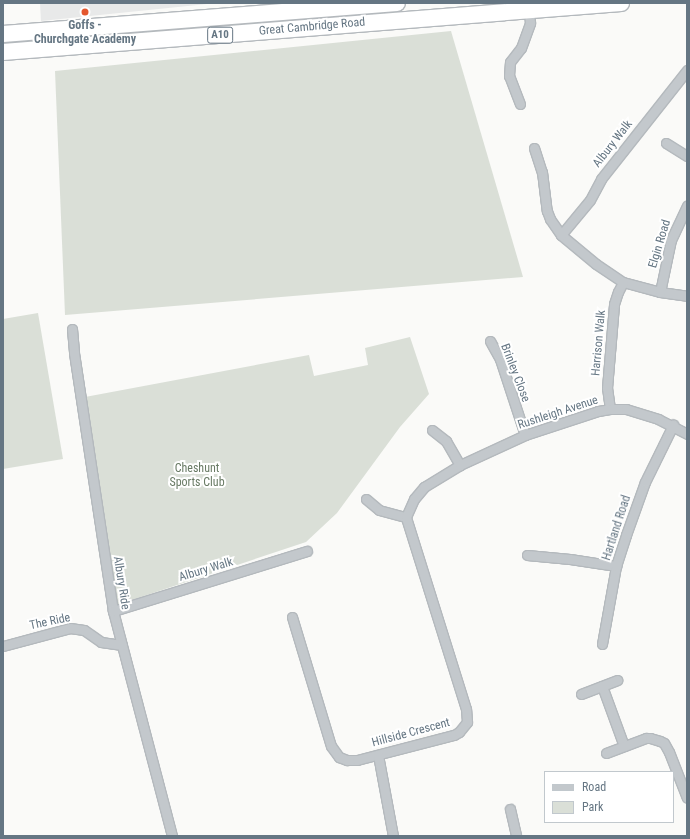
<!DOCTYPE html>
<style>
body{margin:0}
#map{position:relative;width:690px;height:839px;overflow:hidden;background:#fafaf8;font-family:"Roboto Condensed",sans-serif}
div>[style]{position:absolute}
.built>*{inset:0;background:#e8e9e9}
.green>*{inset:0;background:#dadfd7}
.roads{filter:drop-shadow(1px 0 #b4b9bd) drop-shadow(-1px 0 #b4b9bd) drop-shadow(0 1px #b4b9bd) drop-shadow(0 -1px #b4b9bd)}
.minor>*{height:9px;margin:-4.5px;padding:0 4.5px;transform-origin:4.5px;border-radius:4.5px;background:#c3c8cc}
.trunk>*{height:16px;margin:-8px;padding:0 8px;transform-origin:8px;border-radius:8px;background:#fff}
.dots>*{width:11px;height:11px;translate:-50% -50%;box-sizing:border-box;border:2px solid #fff;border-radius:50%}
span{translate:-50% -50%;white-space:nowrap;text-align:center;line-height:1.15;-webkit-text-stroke:4px #fff;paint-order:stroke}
.shield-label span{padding:1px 3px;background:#fff;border:1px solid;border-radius:3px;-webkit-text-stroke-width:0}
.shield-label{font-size:11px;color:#657683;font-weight:700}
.poi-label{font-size:12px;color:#657683;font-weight:700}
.street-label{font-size:12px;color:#657683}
.park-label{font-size:12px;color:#687a64}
.frame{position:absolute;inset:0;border:4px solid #657683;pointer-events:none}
.legend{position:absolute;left:544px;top:771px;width:130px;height:52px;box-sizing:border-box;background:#fff;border:1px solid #c1c8cd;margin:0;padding:5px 7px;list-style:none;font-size:12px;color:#657683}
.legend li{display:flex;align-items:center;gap:8px;height:20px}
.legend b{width:20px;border:1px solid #c1c8cd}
</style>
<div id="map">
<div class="built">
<div style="clip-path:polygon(40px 3px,217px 3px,41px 21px)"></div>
</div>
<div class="green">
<div style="clip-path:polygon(451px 31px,523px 277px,65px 315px,55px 71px)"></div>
<div style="clip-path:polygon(38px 313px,63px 459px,3px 469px,3px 319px)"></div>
<div style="clip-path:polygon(410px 337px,429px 394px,400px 427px,337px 513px,306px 542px,117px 605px,85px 397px,309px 355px,314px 376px,368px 365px,365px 348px)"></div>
</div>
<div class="roads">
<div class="minor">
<div style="left:520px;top:104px;width:30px;rotate:-111deg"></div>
<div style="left:509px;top:76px;width:14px;rotate:-86deg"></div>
<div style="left:510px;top:62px;width:18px;rotate:-52deg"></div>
<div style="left:521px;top:48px;width:27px;rotate:-70deg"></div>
<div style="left:530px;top:23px;width:12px;rotate:-95deg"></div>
<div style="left:666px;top:143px;width:25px;rotate:32deg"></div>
<div style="left:534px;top:148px;width:25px;rotate:72deg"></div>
<div style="left:542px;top:172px;width:39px;rotate:83deg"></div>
<div style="left:547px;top:211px;width:9px;rotate:69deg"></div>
<div style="left:550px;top:219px;width:19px;rotate:55deg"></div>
<div style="left:561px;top:235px;width:45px;rotate:39.6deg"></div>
<div style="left:596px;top:264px;width:32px;rotate:34deg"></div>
<div style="left:623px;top:282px;width:38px;rotate:15deg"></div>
<div style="left:660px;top:292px;width:27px;rotate:8deg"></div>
<div style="left:561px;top:235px;width:45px;rotate:-50.4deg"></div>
<div style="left:590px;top:200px;width:24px;rotate:-62deg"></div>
<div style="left:601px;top:179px;width:139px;rotate:-51.7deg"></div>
<div style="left:660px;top:292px;width:53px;rotate:-78.1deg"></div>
<div style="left:671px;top:240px;width:38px;rotate:-65deg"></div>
<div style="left:72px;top:329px;width:24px;rotate:85deg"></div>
<div style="left:74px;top:353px;width:261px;rotate:81.4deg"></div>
<div style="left:113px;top:611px;width:233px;rotate:75.3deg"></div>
<div style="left:490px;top:341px;width:21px;rotate:61deg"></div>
<div style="left:500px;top:359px;width:80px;rotate:71.8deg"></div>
<div style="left:610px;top:409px;width:21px;rotate:-98deg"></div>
<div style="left:607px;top:388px;width:84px;rotate:-85.2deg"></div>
<div style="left:614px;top:304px;width:13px;rotate:-72deg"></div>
<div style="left:618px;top:292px;width:11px;rotate:-63deg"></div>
<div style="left:432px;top:430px;width:18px;rotate:38deg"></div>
<div style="left:446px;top:441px;width:28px;rotate:60deg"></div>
<div style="left:366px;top:499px;width:17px;rotate:40deg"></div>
<div style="left:379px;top:510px;width:28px;rotate:15deg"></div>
<div style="left:406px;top:517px;width:20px;rotate:-66deg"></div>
<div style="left:414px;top:499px;width:16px;rotate:-50deg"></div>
<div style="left:424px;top:487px;width:42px;rotate:-31.4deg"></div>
<div style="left:460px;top:465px;width:72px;rotate:-24.8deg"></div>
<div style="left:525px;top:435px;width:77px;rotate:-18.2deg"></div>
<div style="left:598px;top:411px;width:12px;rotate:-9deg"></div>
<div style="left:610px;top:409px;width:16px"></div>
<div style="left:626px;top:409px;width:34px;rotate:17deg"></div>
<div style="left:658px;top:419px;width:33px;rotate:27deg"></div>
<div style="left:527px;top:555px;width:43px;rotate:5.3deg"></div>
<div style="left:570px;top:559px;width:47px;rotate:8.7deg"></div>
<div style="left:113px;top:611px;width:203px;rotate:-17.2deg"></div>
<div style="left:292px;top:617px;width:135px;rotate:73.2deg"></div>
<div style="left:331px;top:746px;width:14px;rotate:54deg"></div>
<div style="left:339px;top:757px;width:9px;rotate:21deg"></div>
<div style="left:347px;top:760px;width:10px"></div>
<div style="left:357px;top:760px;width:100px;rotate:-14.5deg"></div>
<div style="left:454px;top:735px;width:6px;rotate:-31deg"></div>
<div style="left:459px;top:732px;width:13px;rotate:-51deg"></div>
<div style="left:467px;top:722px;width:13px;rotate:-94deg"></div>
<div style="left:466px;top:709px;width:201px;rotate:-107.4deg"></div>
<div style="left:602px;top:644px;width:79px;rotate:-79.8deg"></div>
<div style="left:616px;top:566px;width:33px;rotate:-72deg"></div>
<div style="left:626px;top:535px;width:56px;rotate:-70.3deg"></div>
<div style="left:645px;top:482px;width:64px;rotate:-63.8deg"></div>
<div style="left:3px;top:646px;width:69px;rotate:-15deg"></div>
<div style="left:70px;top:628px;width:14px;rotate:8deg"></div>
<div style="left:84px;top:630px;width:21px;rotate:35deg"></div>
<div style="left:101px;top:642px;width:21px;rotate:8deg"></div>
<div style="left:602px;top:686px;width:64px;rotate:69.9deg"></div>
<div style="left:581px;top:694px;width:39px;rotate:-21deg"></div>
<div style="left:606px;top:753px;width:43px;rotate:-20.6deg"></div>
<div style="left:646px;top:738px;width:4px"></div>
<div style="left:650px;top:738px;width:10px;rotate:17deg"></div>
<div style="left:660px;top:741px;width:4px;rotate:27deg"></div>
<div style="left:664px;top:743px;width:10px;rotate:61deg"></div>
<div style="left:669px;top:752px;width:49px;rotate:68.6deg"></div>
<div style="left:378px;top:755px;width:82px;rotate:79.5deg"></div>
<div style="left:510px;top:809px;width:28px;rotate:77deg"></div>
</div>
<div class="trunk">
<div style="left:3px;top:34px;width:395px;rotate:-4.5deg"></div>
<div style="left:3px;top:52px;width:620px;rotate:-4.53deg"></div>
</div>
</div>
<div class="dots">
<div style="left:85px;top:12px;background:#e4572e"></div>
</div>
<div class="shield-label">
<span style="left:220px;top:35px">A10</span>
</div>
<div class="poi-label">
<span style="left:85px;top:33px">Goffs -<br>Churchgate Academy</span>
</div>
<div class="street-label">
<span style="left:312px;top:27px;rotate:-5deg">Great Cambridge Road</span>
<span style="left:613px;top:144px;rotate:-52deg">Albury Walk</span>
<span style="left:660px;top:244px;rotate:-73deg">Elgin Road</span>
<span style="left:599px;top:343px;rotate:-85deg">Harrison Walk</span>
<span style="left:515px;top:373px;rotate:69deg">Brinley Close</span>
<span style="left:558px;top:413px;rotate:-18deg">Rushleigh Avenue</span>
<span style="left:617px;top:528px;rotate:-72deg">Hartland Road</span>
<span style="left:206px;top:570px;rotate:-17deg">Albury Walk</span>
<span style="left:121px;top:583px;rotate:81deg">Albury Ride</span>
<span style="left:50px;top:622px;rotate:-12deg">The Ride</span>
<span style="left:411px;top:733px;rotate:-15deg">Hillside Crescent</span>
</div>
<div class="park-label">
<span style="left:197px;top:476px">Cheshunt<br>Sports Club</span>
</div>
<div class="frame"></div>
<ul class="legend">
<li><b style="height:5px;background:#c3c8cc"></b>Road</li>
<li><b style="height:11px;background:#dadfd7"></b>Park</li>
</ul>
</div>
